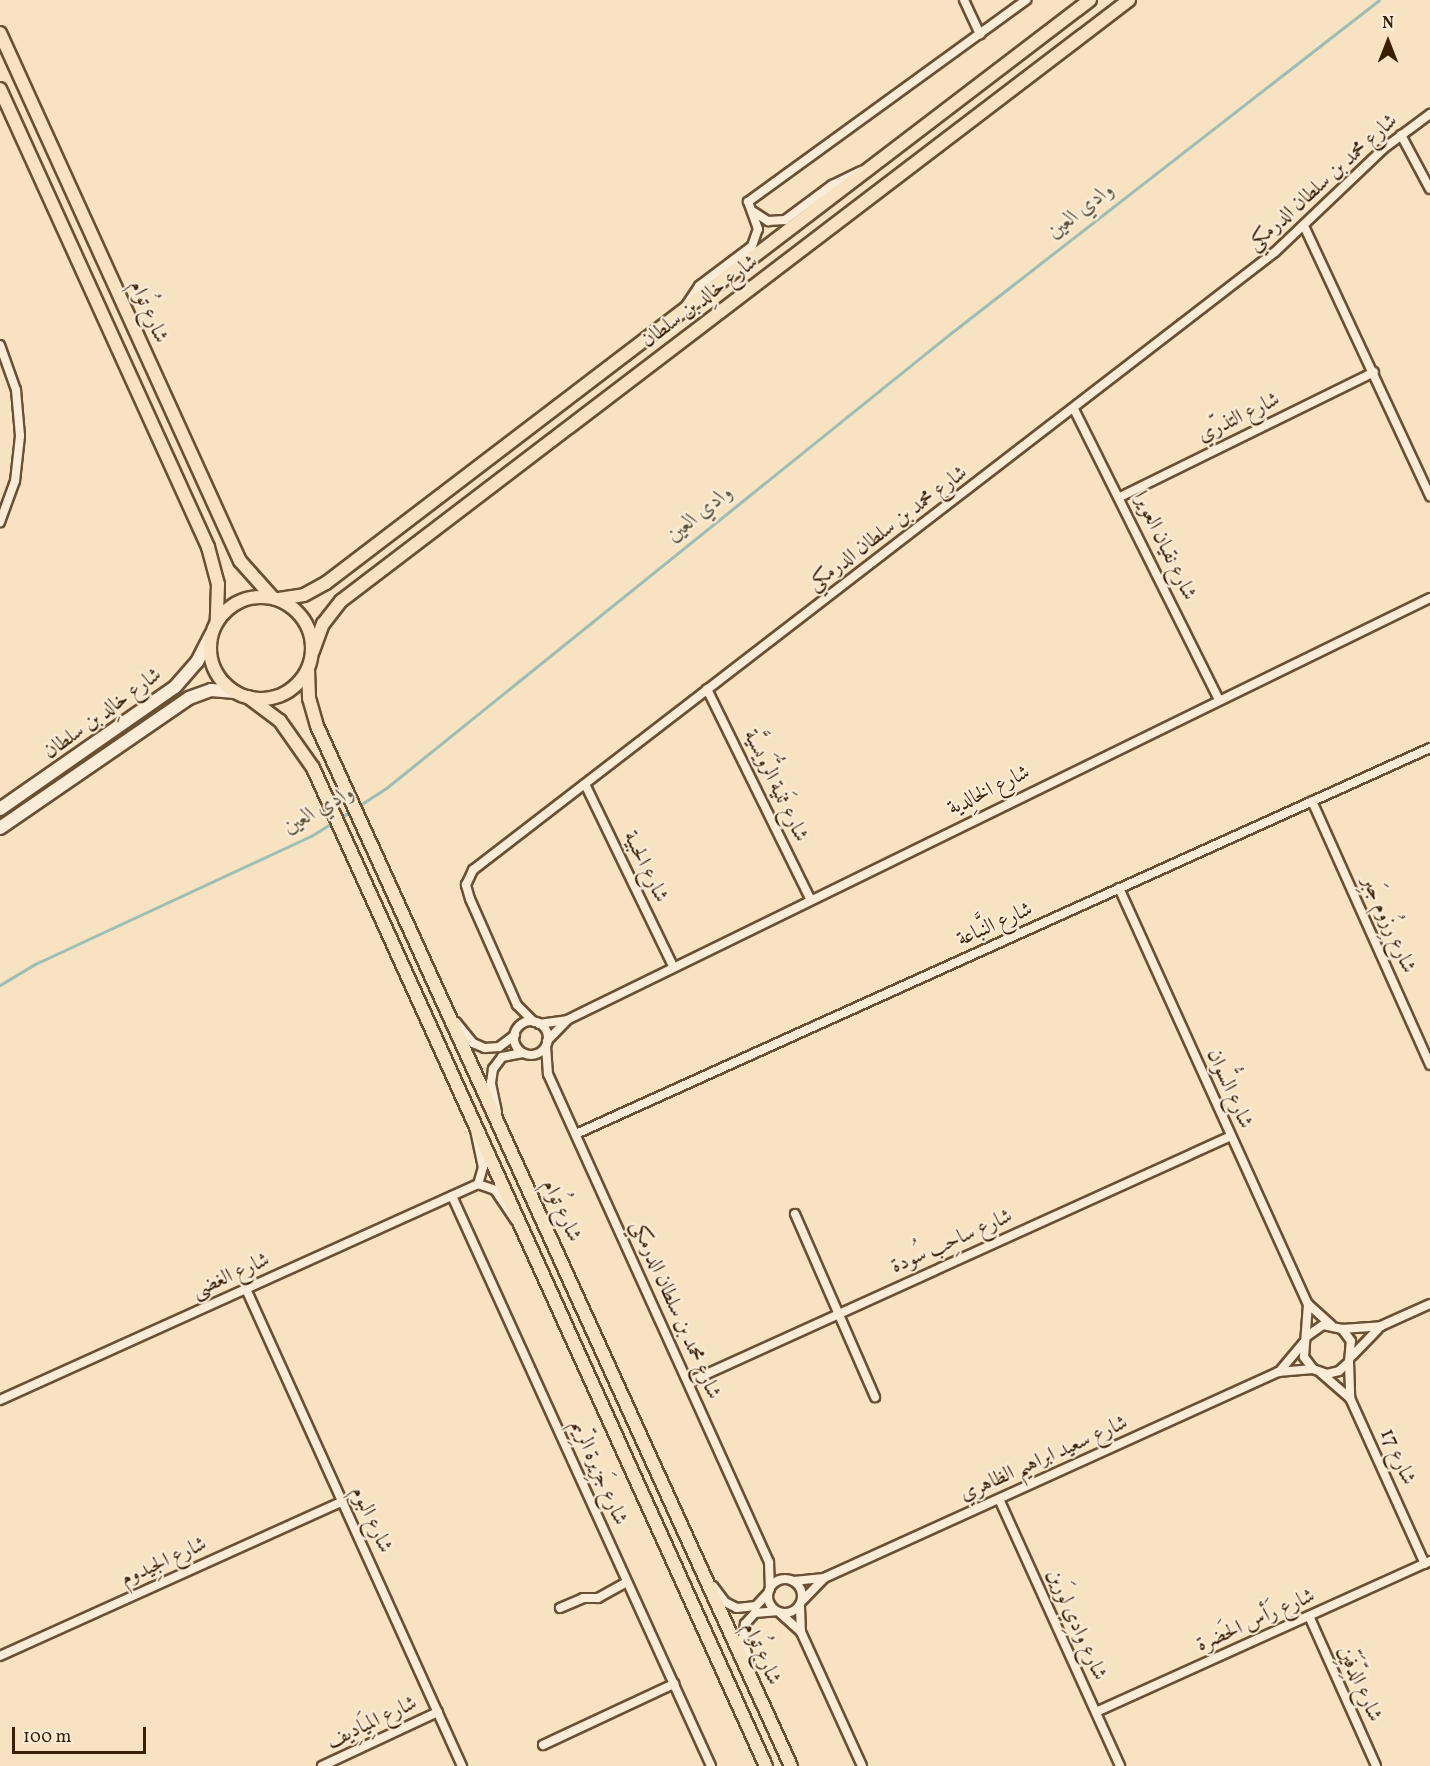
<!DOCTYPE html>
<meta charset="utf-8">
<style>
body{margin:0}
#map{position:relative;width:1430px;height:1766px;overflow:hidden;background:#f7e2c2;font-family:Vollkorn,Amiri,serif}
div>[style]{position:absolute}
.stream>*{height:3px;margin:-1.5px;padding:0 1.5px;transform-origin:1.5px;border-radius:1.5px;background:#9dbeb2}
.roads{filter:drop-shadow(2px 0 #695034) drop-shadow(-2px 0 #695034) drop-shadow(0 2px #695034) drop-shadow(0 -2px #695034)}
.street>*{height:8px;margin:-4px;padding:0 4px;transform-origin:4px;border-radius:4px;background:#faecd7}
.street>.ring{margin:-4px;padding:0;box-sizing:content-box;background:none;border:8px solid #faecd7;border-radius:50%}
.secondary>*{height:12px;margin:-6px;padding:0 6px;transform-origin:6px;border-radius:6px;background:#faecd7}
.primary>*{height:12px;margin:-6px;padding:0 6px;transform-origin:6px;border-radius:6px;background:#f7e2c2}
.primary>.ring{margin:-6px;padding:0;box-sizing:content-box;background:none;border:12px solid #f7e2c2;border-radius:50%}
span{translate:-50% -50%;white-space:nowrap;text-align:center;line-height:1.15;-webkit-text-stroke:4.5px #faecd7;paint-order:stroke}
.street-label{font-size:21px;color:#3a1f04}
.water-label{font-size:22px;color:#584f38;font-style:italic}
.north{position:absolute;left:1358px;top:12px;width:60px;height:60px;-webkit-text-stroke:4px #faecd7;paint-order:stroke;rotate:0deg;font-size:16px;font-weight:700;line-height:24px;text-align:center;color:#3a1f04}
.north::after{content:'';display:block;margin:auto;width:21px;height:27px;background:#3a1f04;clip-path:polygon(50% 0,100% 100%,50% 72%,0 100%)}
.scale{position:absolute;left:12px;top:1727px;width:134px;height:27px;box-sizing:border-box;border:3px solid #3a1f04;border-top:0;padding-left:8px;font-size:18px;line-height:21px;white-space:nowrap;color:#3a1f04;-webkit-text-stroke:4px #faecd7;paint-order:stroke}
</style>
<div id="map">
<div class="stream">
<div style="left:357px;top:807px;width:33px;rotate:-33deg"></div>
<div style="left:385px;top:789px;width:727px;rotate:-38.86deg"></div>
<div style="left:951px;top:333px;width:542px;rotate:-37.88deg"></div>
<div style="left:339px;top:819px;width:14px;rotate:-34deg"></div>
<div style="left:0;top:985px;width:41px;rotate:-31deg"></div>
<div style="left:35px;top:964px;width:304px;rotate:-24.9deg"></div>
<div style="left:311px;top:836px;width:26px;rotate:-32deg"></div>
</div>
<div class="roads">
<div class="street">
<div style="left:964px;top:0;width:38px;rotate:65deg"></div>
<div style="left:1401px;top:135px;width:61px;rotate:61.8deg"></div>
<div style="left:754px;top:212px;width:17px;rotate:33deg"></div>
<div style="left:768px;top:221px;width:17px;rotate:-3deg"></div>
<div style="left:785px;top:220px;width:59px;rotate:-36.7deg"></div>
<div style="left:832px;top:185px;width:32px;rotate:-26deg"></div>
<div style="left:1305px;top:228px;width:296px;rotate:65deg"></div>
<div style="left:685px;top:307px;width:25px;rotate:-56deg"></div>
<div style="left:699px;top:286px;width:66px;rotate:-37deg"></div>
<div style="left:752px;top:246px;width:18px;rotate:-71deg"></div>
<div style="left:758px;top:229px;width:29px;rotate:-110deg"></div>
<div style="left:748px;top:202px;width:344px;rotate:-36deg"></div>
<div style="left:0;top:345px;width:48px;rotate:70.4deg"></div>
<div style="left:16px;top:390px;width:46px;rotate:85deg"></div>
<div style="left:20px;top:436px;width:45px;rotate:96.3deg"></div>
<div style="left:15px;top:481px;width:44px;rotate:110.1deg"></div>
<div style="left:1074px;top:409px;width:325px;rotate:63.5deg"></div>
<div style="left:1120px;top:497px;width:283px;rotate:-26.2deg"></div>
<div style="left:707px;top:689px;width:233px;rotate:63.8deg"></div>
<div style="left:585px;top:784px;width:202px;rotate:64.2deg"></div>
<div style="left:1312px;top:801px;width:289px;rotate:65.9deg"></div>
<div style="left:1119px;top:888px;width:457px;rotate:65.6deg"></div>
<div style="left:1308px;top:1304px;width:53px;rotate:94.3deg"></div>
<div style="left:1304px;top:1357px;width:15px;rotate:53deg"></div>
<div style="left:1313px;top:1369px;width:15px;rotate:20deg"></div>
<div style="left:1327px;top:1374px;width:12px;rotate:-14deg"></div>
<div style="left:1339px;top:1371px;width:13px;rotate:-42deg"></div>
<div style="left:1349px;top:1362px;width:21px;rotate:-85deg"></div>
<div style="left:1351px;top:1341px;width:15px;rotate:-127deg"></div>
<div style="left:1342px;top:1329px;width:19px;rotate:-168deg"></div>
<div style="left:1323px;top:1325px;width:19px;rotate:145deg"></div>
<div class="ring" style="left:514px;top:1021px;width:26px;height:26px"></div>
<div style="left:456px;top:1022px;width:27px;rotate:51deg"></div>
<div style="left:473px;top:1043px;width:13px;rotate:23deg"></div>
<div style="left:485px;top:1048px;width:14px;rotate:-4deg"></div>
<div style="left:499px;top:1047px;width:20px;rotate:-37deg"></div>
<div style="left:534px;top:1022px;width:24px;rotate:-135deg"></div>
<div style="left:517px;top:1005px;width:116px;rotate:-113.9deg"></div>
<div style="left:470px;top:899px;width:15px;rotate:-106deg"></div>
<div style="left:466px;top:885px;width:17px;rotate:-65deg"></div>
<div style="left:473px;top:870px;width:1012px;rotate:-37.62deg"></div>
<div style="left:1275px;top:252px;width:149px;rotate:-43.6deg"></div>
<div style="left:1383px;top:149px;width:59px;rotate:-36.7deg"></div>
<div style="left:539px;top:1024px;width:28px;rotate:-8deg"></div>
<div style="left:567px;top:1020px;width:961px;rotate:-26.06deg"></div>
<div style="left:547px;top:1041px;width:28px;rotate:-46deg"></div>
<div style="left:546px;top:1046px;width:28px;rotate:86deg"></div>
<div style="left:548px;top:1074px;width:536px;rotate:65.64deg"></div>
<div style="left:769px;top:1562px;width:27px;rotate:88deg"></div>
<div style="left:497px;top:1112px;width:30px;rotate:-102deg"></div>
<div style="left:491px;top:1083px;width:14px;rotate:-82deg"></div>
<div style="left:493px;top:1069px;width:15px;rotate:-53deg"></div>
<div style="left:502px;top:1057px;width:21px;rotate:-11deg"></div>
<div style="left:475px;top:1130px;width:38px;rotate:78deg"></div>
<div style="left:483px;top:1167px;width:18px;rotate:106deg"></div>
<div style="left:576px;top:1134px;width:937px;rotate:-24.32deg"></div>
<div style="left:452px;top:1196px;width:626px;rotate:65.56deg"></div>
<div style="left:795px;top:1214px;width:200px;rotate:66.4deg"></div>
<div style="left:246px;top:1289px;width:524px;rotate:65.64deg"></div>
<div style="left:1308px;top:1304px;width:31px;rotate:42deg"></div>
<div style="left:1342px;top:1329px;width:39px;rotate:-4deg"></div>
<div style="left:1381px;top:1326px;width:54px;rotate:-24.2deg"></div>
<div style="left:1352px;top:1356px;width:37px;rotate:-46deg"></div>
<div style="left:1349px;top:1362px;width:36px;rotate:88deg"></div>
<div style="left:1350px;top:1398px;width:182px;rotate:65.7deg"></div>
<div style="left:1279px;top:1372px;width:38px;rotate:-50deg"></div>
<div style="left:1321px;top:1373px;width:38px;rotate:41deg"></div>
<div style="left:689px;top:1382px;width:595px;rotate:-24.41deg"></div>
<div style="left:0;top:1400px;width:525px;rotate:-24.32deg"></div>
<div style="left:478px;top:1184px;width:18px;rotate:19deg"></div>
<div style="left:495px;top:1190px;width:37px;rotate:56deg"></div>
<div style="left:999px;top:1499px;width:293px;rotate:65.6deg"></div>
<div class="ring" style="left:768px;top:1579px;width:26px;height:26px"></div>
<div style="left:794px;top:1581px;width:30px;rotate:-6deg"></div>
<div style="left:824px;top:1578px;width:499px;rotate:-24.4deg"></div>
<div style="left:1278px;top:1372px;width:35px;rotate:-5deg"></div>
<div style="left:713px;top:1586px;width:20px;rotate:53deg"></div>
<div style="left:725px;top:1602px;width:13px;rotate:27deg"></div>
<div style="left:737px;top:1608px;width:19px;rotate:-6deg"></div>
<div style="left:756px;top:1606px;width:18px;rotate:-47deg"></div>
<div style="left:803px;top:1600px;width:30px;rotate:-46deg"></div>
<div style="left:800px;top:1606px;width:26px;rotate:88deg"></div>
<div style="left:801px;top:1632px;width:147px;rotate:65.5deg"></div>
<div style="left:560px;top:1608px;width:25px;rotate:-23deg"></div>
<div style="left:583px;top:1598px;width:15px"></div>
<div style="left:598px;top:1598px;width:33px;rotate:-29deg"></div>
<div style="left:780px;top:1613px;width:28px;rotate:42deg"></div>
<div style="left:1309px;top:1616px;width:164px;rotate:65.9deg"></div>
<div style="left:0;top:1656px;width:376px;rotate:-24.3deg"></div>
<div style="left:750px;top:1666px;width:29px;rotate:-104deg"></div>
<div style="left:743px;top:1638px;width:14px;rotate:-82deg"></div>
<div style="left:745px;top:1624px;width:15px;rotate:-48deg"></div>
<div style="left:755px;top:1613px;width:21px;rotate:-5deg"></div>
<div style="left:1096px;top:1712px;width:367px;rotate:-24.3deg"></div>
<div style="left:543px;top:1745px;width:145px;rotate:-25deg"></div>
<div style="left:322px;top:1766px;width:128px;rotate:-25deg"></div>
</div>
<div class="secondary">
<div style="left:0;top:809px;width:213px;rotate:-34.9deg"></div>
<div style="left:175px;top:687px;width:33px;rotate:-49deg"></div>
<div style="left:197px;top:662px;width:31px;rotate:-63deg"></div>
<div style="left:0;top:828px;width:229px;rotate:-34.5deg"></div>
<div style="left:189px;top:698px;width:23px;rotate:-20deg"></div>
<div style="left:211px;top:690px;width:24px;rotate:5deg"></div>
</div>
<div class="primary">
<div style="left:0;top:33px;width:580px;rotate:65.56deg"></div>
<div style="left:240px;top:561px;width:50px;rotate:48.3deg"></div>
<div style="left:0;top:89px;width:503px;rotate:65.57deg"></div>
<div style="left:208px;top:547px;width:38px;rotate:75deg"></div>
<div style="left:218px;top:584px;width:37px;rotate:92deg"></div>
<div class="ring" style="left:210px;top:597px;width:90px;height:90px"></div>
<div style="left:279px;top:599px;width:25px;rotate:-9deg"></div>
<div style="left:304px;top:595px;width:25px;rotate:-29deg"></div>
<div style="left:326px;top:583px;width:961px;rotate:-37.35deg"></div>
<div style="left:313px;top:651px;width:29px;rotate:-70deg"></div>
<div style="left:323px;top:624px;width:29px;rotate:-52deg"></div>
<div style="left:341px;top:601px;width:991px;rotate:-37.33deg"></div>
<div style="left:308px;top:669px;width:29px;rotate:88deg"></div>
<div style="left:309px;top:698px;width:29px;rotate:74deg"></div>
<div style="left:317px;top:726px;width:1143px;rotate:65.5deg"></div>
<div style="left:248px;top:697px;width:40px;rotate:37deg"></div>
<div style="left:280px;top:721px;width:57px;rotate:54.9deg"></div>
<div style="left:313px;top:768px;width:1096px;rotate:65.59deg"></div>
</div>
</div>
<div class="street-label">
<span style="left:1323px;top:183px;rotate:-42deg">شارع محمد بن سلطان الدرمكي</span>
<span style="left:700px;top:302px;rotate:-37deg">شارع خالِد بن سلطان</span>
<span style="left:148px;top:312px;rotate:66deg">شارع تُوام</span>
<span style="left:1239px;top:418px;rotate:-26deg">شارع التذرّي</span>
<span style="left:888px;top:529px;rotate:-37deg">شارع محمد بن سلطان الدرمكي</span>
<span style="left:1164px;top:546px;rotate:64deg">شارع نقيان العويرا</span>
<span style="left:103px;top:714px;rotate:-36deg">شارع خالِد بن سلطان</span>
<span style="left:775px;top:786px;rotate:64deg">شارع ثَنية الرُّوَيسيَّة</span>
<span style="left:989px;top:791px;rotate:-26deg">شارع الخالِدية</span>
<span style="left:645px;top:867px;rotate:64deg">شارع الحبية</span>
<span style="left:995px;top:925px;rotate:-24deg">شارع النَّباعة</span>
<span style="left:1388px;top:925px;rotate:66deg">شارع رِزُوم جَبِر</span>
<span style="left:1229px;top:1089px;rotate:66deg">شارع السُّوان</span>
<span style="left:561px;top:1211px;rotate:65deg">شارع تُوام</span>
<span style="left:952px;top:1242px;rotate:-24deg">شارع ساحِب سُودة</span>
<span style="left:231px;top:1276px;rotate:-24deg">شارع الغضى</span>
<span style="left:675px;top:1310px;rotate:66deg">شارع محمد بن سلطان الدرمكي</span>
<span style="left:1397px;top:1457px;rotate:66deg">شارع 17</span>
<span style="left:1044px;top:1459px;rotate:-24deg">شارع سعيد ابراهيم الظاهري</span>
<span style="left:598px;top:1473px;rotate:66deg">شارع جَزِيرة الرِّيم</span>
<span style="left:371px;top:1520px;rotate:65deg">شارع البوم</span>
<span style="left:164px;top:1562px;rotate:-24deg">شارع الجِيدوم</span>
<span style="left:1256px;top:1621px;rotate:-24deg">شارع رَأس الحَضرة</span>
<span style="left:1076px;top:1625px;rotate:66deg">شارع وادِي لورَين</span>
<span style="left:761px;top:1654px;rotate:66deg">شارع تُوام</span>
<span style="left:1359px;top:1684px;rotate:66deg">شارع الدِّفَيِّن</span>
<span style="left:372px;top:1723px;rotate:-25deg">شارع المِيَادِيف</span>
</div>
<div class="water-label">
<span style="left:1081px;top:211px;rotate:-38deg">وادي العين</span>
<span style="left:700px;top:514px;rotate:-39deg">وادي العين</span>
<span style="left:319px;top:810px;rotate:-30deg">وادي العين</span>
</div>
<div class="north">N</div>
<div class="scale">100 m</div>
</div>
